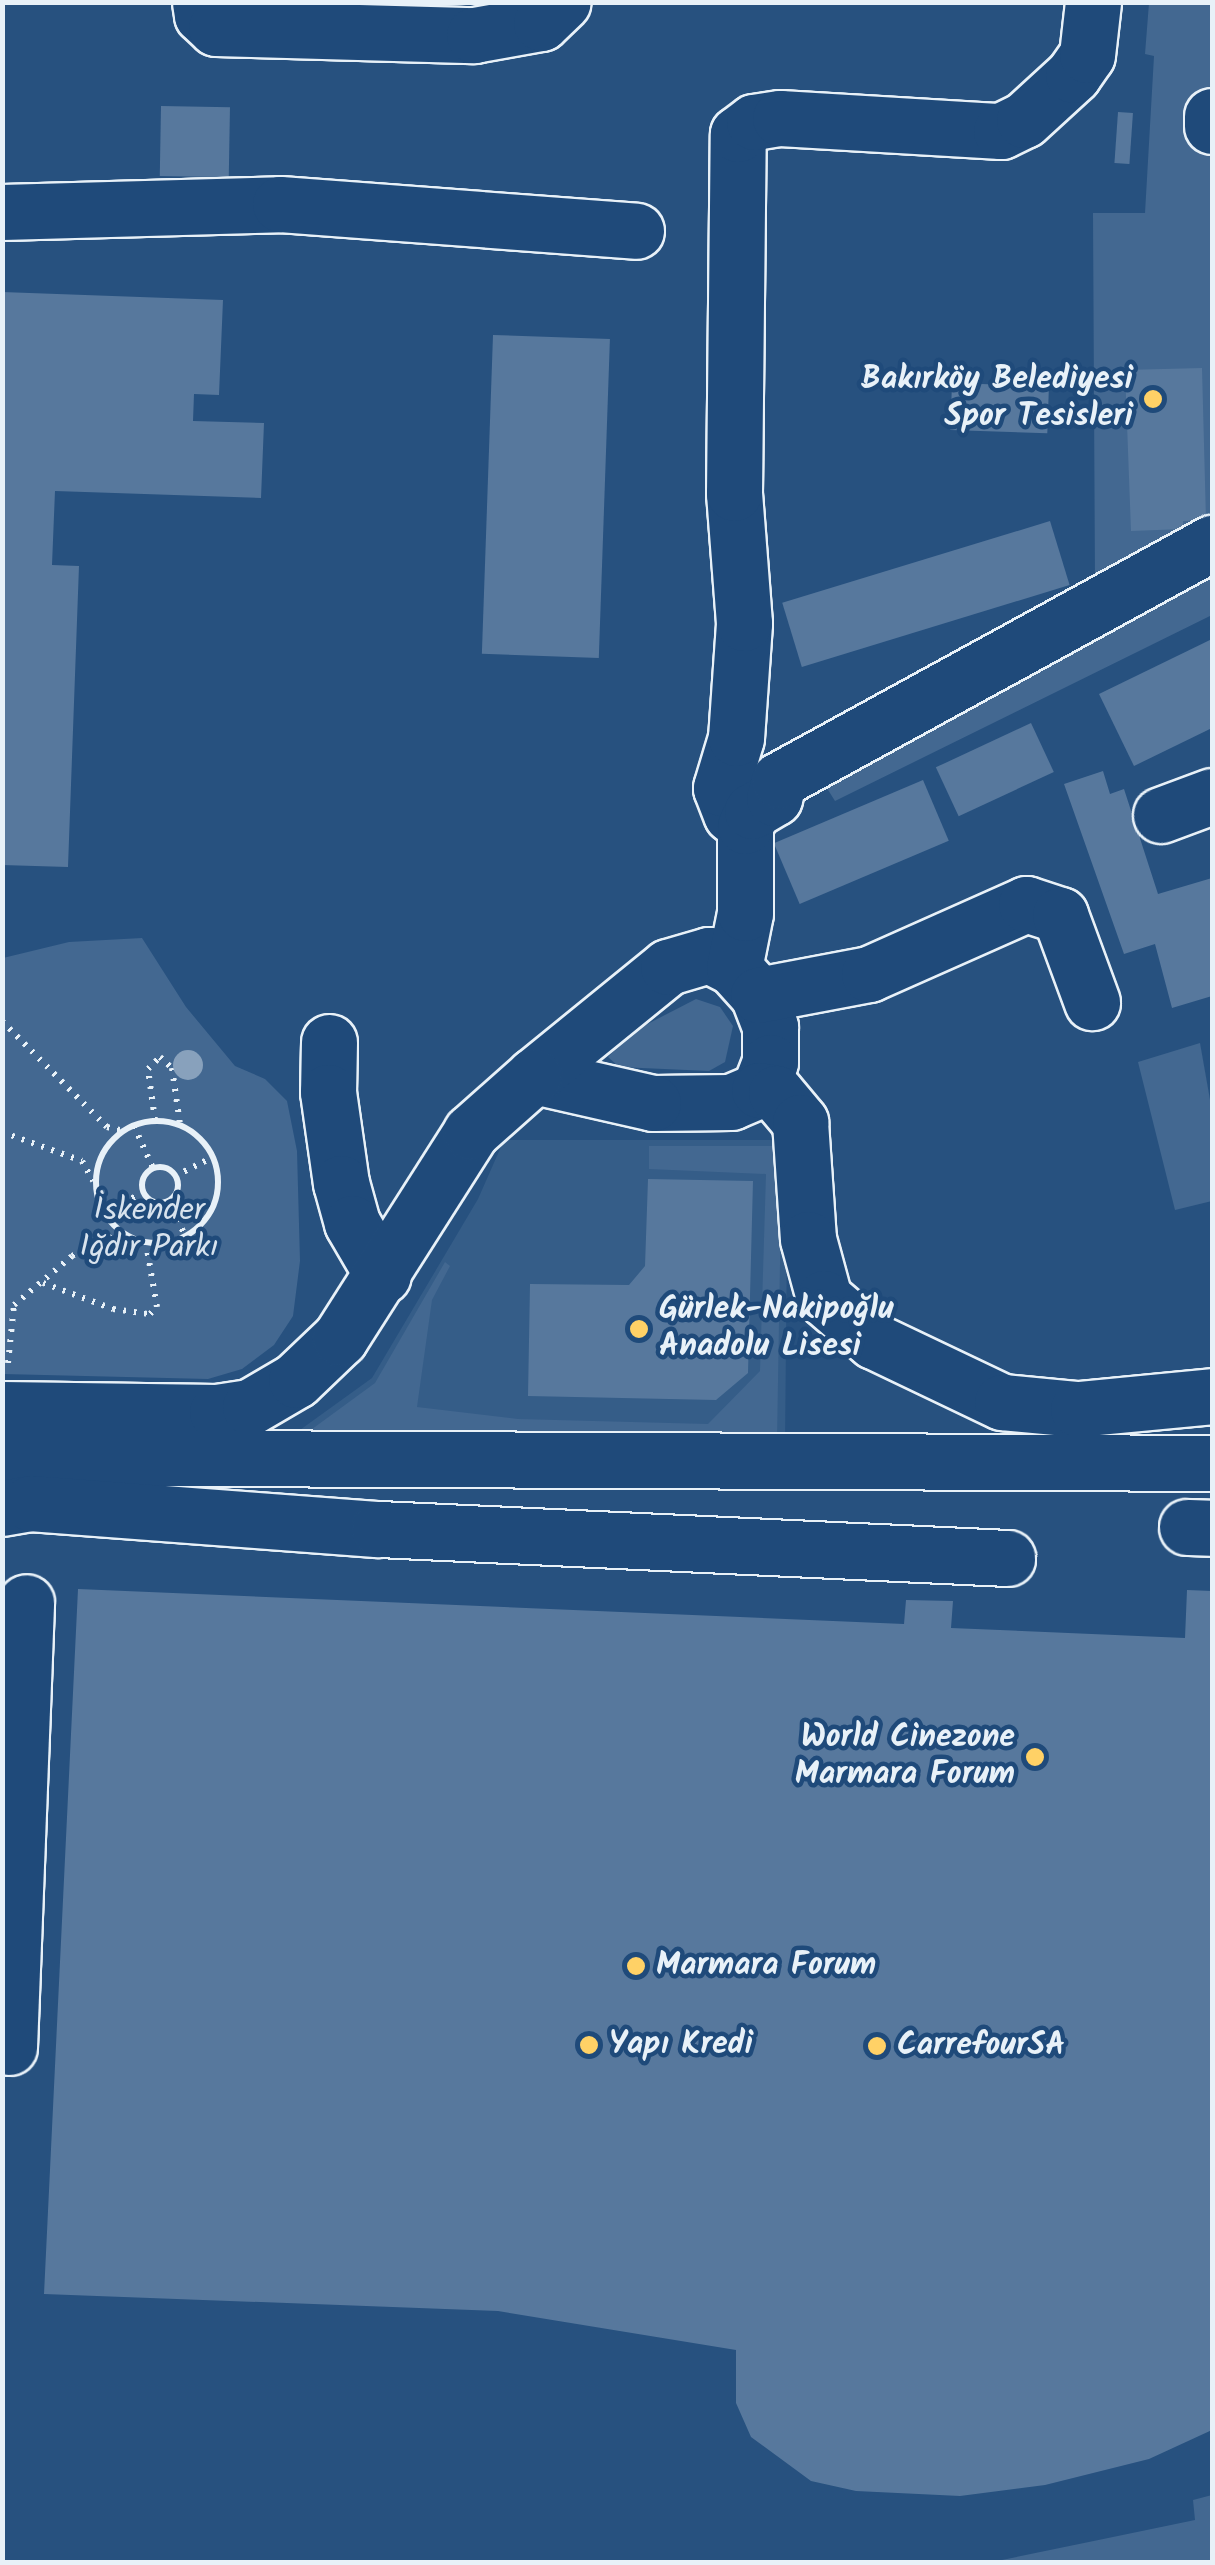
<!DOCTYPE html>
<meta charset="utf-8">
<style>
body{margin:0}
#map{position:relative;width:1215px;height:2565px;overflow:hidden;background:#27517f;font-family:Kalam,sans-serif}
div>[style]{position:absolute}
.built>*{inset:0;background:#355d88}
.green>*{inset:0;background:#436891}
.building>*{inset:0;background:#57789d;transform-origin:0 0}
.path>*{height:6px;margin-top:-3px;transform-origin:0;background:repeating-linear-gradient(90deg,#e8f1f8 0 2.5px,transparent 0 10.5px)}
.path>.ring{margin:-3px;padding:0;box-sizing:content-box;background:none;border:6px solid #e8f1f8;border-radius:50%}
.roads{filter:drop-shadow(2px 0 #e8f1f8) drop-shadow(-2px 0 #e8f1f8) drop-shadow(0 2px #e8f1f8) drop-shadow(0 -2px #e8f1f8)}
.minor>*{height:55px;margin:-27.5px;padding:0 27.5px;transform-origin:27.5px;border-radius:27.5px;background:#1f4a7a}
.trees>*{width:30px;height:30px;margin:-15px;border-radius:50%;background:#88a1bc}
.dots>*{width:28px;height:28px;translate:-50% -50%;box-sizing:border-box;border:5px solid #1f4a7a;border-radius:50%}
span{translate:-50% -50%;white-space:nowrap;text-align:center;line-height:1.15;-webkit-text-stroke:9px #1f4a7a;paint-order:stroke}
.poi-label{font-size:32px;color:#e8f1f8;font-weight:700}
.right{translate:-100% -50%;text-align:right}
.left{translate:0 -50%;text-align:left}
.park-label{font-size:32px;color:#d8e3ee}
.frame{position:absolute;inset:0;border:5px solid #e8f1f8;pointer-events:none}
</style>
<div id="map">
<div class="built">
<div style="clip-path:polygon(504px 1140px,788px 1140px,785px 1445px,286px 1440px,372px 1378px,478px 1199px)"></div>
</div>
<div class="green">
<div style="clip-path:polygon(1149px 3px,1212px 3px,1212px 615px,835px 801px,798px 742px,1095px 584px,1093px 213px,1145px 213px,1154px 56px,1145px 54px)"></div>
<div style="clip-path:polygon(142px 938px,186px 1007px,235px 1066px,265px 1079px,287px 1101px,297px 1151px,300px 1261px,293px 1316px,274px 1345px,242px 1369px,208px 1379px,3px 1374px,3px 958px,69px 942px)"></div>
<div style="clip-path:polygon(696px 999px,720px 1007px,733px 1026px,725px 1062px,709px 1071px,619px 1067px,608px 1057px,632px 1032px)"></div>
<div style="clip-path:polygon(1200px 1043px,1212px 1111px,1212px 1201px,1175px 1210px,1138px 1062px)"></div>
<div style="clip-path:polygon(649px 1146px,782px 1146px,777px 1440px,308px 1432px,375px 1383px,445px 1262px,450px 1266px,432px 1300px,417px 1407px,518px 1419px,708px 1424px,760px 1371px,766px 1174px,649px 1169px)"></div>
<div style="clip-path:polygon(1212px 2495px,1212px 2562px,929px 2562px,1002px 2560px,1195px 2520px,1193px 2500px)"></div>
</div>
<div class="building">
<div style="left:161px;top:106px;width:69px;height:70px;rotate:1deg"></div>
<div style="left:1118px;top:112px;width:15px;height:51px;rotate:4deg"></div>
<div style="clip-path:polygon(2px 292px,223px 300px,219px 395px,194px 394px,193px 421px,264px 423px,261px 498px,55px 491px,52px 565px,79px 566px,68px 867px,2px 865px)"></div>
<div style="left:493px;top:335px;width:117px;height:319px;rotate:2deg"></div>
<div style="clip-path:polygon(1202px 368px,1206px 520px,1183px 521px,1183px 529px,1131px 531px,1125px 370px)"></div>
<div style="left:952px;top:383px;width:97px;height:47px;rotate:2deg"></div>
<div style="left:1050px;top:521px;width:67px;height:280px;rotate:73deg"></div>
<div style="clip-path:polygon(1212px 639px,1212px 728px,1134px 766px,1099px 694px)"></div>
<div style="left:1031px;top:723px;width:54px;height:105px;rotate:65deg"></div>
<div style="clip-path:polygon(1103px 771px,1110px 794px,1124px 789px,1158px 894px,1212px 878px,1212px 996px,1172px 1008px,1155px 944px,1124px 954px,1064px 784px)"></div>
<div style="left:923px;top:780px;width:66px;height:162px;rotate:67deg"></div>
<div style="clip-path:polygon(648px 1179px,753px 1181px,748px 1373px,716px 1400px,528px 1396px,530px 1284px,629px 1285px,645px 1266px)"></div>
<div style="clip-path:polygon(78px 1589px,904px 1624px,906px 1600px,953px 1601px,951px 1628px,1185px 1638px,1187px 1590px,1212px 1591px,1212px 2430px,1149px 2459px,1045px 2485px,960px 2496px,856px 2491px,811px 2481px,751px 2437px,736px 2403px,736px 2350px,498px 2311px,44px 2294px)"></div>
</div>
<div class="path">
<div style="left:2px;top:1021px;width:149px;rotate:45.3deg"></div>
<div style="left:107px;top:1127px;width:17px;rotate:13deg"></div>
<div style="left:155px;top:1120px;width:51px;rotate:-97.8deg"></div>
<div style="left:148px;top:1069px;width:17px;rotate:-45deg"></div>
<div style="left:160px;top:1057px;width:16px;rotate:43deg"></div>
<div style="left:172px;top:1068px;width:57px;rotate:81.9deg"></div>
<div class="ring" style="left:96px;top:1121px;width:116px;height:116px"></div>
<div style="left:134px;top:1126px;width:46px;rotate:65.7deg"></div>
<div style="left:2px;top:1132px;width:85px;rotate:19.9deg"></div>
<div style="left:82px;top:1161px;width:23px;rotate:61deg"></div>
<div class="ring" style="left:142px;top:1167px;width:30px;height:30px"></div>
<div style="left:175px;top:1176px;width:42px;rotate:-26.6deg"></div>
<div style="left:167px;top:1201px;width:40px;rotate:62deg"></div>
<div style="left:105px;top:1214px;width:44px;rotate:-30.1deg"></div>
<div style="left:43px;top:1283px;width:75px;rotate:20.4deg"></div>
<div style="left:113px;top:1309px;width:37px;rotate:8deg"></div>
<div style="left:150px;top:1314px;width:10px;rotate:-45deg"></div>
<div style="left:157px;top:1307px;width:65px;rotate:-99.8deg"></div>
<div style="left:8px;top:1363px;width:58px;rotate:-84.1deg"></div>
<div style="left:14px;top:1305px;width:76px;rotate:-40.2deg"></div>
<div style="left:72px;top:1256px;width:52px;rotate:-30deg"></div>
</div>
<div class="roads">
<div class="minor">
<div style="left:200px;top:2px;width:13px;rotate:81deg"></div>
<div style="left:202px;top:15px;width:19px;rotate:43deg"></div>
<div style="left:216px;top:28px;width:258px;rotate:1.6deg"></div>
<div style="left:474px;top:35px;width:68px;rotate:-10.2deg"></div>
<div style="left:541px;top:23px;width:30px;rotate:-44deg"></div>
<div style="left:1212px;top:116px;width:10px;rotate:90deg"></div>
<div style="left:2px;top:212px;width:278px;rotate:-1.6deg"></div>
<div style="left:280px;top:204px;width:357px;rotate:4.3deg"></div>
<div style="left:1161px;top:815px;width:54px;rotate:-20.4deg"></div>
<div style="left:745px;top:826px;width:18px;rotate:-139deg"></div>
<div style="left:731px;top:814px;width:28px;rotate:-111deg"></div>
<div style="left:721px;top:788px;width:52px;rotate:-73.3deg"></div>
<div style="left:736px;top:738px;width:115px;rotate:-86deg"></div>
<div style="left:744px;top:623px;width:130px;rotate:-94.4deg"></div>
<div style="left:734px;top:493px;width:359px;rotate:-89.4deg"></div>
<div style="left:738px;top:134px;width:20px;rotate:-37deg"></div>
<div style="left:754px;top:122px;width:26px;rotate:-9deg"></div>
<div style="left:780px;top:118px;width:221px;rotate:3.4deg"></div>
<div style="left:1001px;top:131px;width:25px;rotate:-26deg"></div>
<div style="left:1024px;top:120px;width:67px;rotate:-42.6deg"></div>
<div style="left:1073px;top:75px;width:24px;rotate:-55deg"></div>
<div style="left:1087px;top:55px;width:53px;rotate:-83.5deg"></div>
<div style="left:709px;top:955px;width:28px;rotate:27deg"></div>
<div style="left:734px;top:968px;width:36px;rotate:48deg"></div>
<div style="left:758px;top:995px;width:34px;rotate:69deg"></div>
<div style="left:770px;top:1027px;width:35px;rotate:90deg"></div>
<div style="left:770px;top:1062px;width:30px;rotate:111deg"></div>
<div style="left:759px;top:1090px;width:30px;rotate:157deg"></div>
<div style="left:731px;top:1102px;width:78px;rotate:179.3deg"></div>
<div style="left:653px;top:1103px;width:122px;rotate:-167.2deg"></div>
<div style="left:534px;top:1076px;width:173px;rotate:-39.1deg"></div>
<div style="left:668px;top:967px;width:43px;rotate:-16.3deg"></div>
<div style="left:734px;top:968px;width:56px;rotate:-78.7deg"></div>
<div style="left:745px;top:913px;width:87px;rotate:-90deg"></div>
<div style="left:745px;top:826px;width:17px;rotate:-65deg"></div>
<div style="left:752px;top:811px;width:26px;rotate:-31deg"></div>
<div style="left:774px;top:798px;width:19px;rotate:-74deg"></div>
<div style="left:779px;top:780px;width:494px;rotate:-28.7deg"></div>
<div style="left:758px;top:995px;width:113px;rotate:-10.7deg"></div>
<div style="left:869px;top:974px;width:172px;rotate:-24deg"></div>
<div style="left:1026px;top:904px;width:36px;rotate:18deg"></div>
<div style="left:1060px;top:915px;width:93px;rotate:69.8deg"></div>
<div style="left:329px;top:1042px;width:50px;rotate:91.1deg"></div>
<div style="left:328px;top:1092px;width:92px;rotate:81.9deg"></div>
<div style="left:341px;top:1183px;width:41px;rotate:74.6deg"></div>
<div style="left:352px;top:1223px;width:61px;rotate:59.7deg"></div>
<div style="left:759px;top:1090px;width:17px;rotate:10deg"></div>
<div style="left:776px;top:1093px;width:38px;rotate:50deg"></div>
<div style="left:800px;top:1122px;width:117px;rotate:86.1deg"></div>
<div style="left:808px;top:1239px;width:61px;rotate:74.8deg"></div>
<div style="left:824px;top:1298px;width:66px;rotate:40.7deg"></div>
<div style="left:874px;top:1341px;width:142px;rotate:25.5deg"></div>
<div style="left:1002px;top:1402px;width:76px;rotate:5.3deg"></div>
<div style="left:1078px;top:1409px;width:135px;rotate:-5.5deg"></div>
<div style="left:2px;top:1409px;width:215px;rotate:0.8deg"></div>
<div style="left:217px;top:1412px;width:33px;rotate:-9deg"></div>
<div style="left:250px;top:1407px;width:53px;rotate:-30.4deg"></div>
<div style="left:296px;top:1380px;width:61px;rotate:-43.7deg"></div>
<div style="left:340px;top:1338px;width:244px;rotate:-57.5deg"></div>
<div style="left:471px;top:1132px;width:84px;rotate:-41.6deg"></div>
<div style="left:2px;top:1457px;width:1210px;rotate:0.28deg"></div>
<div style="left:2px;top:1508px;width:28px;rotate:-10deg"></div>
<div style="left:30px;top:1503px;width:350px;rotate:4.3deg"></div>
<div style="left:379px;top:1529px;width:629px;rotate:2.64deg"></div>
<div style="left:1187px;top:1527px;width:25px;rotate:2deg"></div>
<div style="left:9px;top:2047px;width:445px;rotate:-87.8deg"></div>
</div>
</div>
<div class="trees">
<div style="left:188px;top:1065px"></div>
</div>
<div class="dots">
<div style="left:1153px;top:399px;background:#ffd166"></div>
<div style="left:639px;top:1329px;background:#ffd166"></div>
<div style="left:1035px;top:1757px;background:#ffd166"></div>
<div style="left:636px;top:1966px;background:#ffd166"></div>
<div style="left:589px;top:2045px;background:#ffd166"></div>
<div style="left:877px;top:2046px;background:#ffd166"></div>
</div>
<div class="poi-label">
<span class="right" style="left:1133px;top:399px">Bakırköy Belediyesi<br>Spor Tesisleri</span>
<span class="left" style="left:659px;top:1329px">Gürlek-Nakipoğlu<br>Anadolu Lisesi</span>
<span class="right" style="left:1015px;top:1757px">World Cinezone<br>Marmara Forum</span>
<span class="left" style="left:656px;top:1966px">Marmara Forum</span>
<span class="left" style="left:609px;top:2045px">Yapı Kredi</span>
<span class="left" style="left:897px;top:2046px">CarrefourSA</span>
</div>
<div class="park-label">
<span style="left:149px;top:1230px">İskender<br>Iğdır Parkı</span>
</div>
<div class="frame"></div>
</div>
